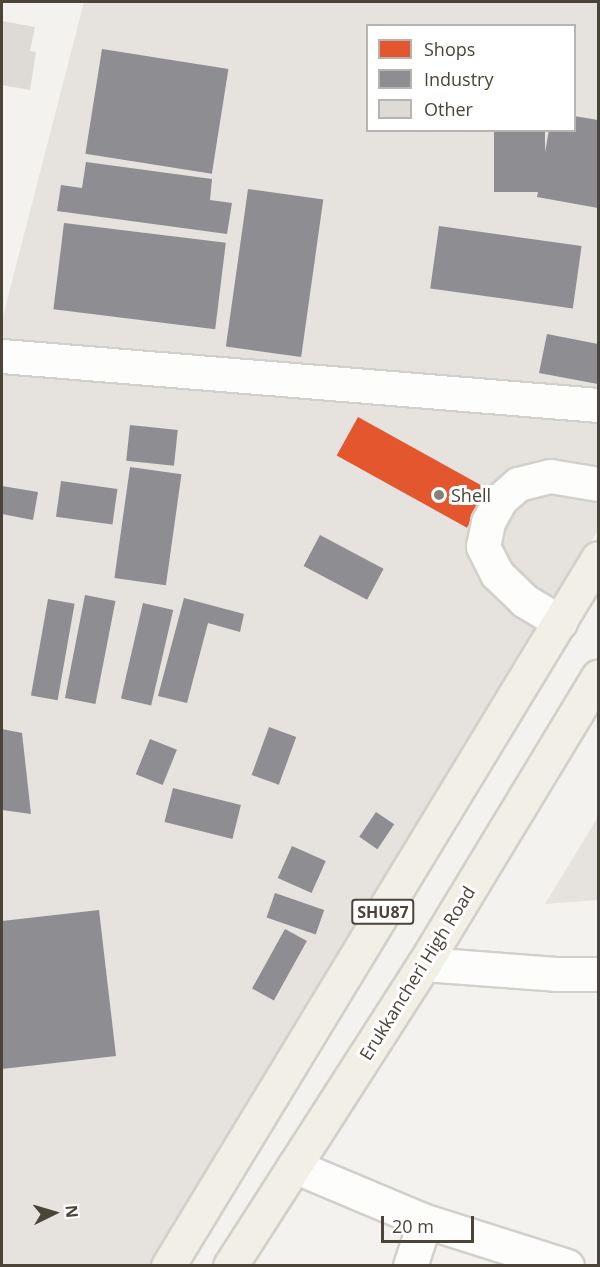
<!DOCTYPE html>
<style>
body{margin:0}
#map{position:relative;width:600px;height:1267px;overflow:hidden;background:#f4f2ee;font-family:"Open Sans",sans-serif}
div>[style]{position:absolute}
.industrial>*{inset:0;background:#e6e2de}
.shops>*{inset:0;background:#e4572e;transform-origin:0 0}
.industry>*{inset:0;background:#8d8d92;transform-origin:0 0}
.building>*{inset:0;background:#dedbd6}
.roads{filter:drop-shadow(2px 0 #d2d0cb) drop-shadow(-2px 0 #d2d0cb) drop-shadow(0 2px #d2d0cb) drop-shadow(0 -2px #d2d0cb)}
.minor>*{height:33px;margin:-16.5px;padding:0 16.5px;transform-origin:16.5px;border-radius:16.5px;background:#fdfdfc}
.major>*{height:33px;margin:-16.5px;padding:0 16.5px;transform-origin:16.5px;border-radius:16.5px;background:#f2efe6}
.dots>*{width:16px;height:16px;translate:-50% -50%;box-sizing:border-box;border:3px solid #fff;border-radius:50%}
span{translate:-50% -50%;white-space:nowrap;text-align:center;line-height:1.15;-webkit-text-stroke:6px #fff;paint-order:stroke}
.shield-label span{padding:2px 4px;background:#fff;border:2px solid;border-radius:4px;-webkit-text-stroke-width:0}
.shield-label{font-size:16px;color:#4b4439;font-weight:700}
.poi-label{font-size:18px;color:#4b4439}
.left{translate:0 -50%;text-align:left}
.street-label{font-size:18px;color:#4b4439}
.frame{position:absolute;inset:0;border:3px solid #4b4439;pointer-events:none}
.legend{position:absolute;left:366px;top:24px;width:210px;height:108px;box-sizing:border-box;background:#fff;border:2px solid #b7b4b0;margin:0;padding:8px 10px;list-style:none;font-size:18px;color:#4b4439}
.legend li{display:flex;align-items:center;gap:12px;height:30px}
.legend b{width:30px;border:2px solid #b7b4b0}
.north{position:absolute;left:24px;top:1183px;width:60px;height:60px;-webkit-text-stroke:4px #fff;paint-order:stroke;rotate:85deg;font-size:16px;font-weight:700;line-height:24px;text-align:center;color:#4b4439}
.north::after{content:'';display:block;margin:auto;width:21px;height:27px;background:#4b4439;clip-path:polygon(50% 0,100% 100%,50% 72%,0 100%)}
.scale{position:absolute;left:381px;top:1216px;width:93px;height:27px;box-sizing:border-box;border:3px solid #4b4439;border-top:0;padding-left:8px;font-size:18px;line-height:21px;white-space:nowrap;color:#4b4439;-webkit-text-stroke:4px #fff;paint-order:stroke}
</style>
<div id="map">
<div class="industrial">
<div style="clip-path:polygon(evenodd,84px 2px,598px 2px,598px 530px,157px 1265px,2px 1265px,2px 320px,84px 2px,368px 26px,574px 26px,574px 130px,368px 130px,368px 26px)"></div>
<div style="clip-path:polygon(598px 817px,598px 900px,545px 904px)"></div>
</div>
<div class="shops">
<div style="left:358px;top:417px;width:149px;height:44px;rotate:29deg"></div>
</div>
<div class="industry">
<div style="left:102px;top:49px;width:128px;height:106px;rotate:9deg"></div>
<div style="clip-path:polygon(574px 116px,598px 120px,598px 208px,537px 197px,549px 130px,574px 130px)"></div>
<div style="left:494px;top:130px;width:51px;height:62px"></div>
<div style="clip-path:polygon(86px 162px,212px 179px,210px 200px,232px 203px,227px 234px,57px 211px,61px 185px,82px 188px)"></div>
<div style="left:248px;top:189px;width:76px;height:159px;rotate:8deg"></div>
<div style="left:64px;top:223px;width:163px;height:87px;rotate:7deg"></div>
<div style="left:439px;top:226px;width:144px;height:63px;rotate:8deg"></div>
<div style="clip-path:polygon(547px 334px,598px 344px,598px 384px,539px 373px)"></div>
<div style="left:130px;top:425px;width:48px;height:36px;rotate:6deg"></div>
<div style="left:130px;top:467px;width:52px;height:112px;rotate:8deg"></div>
<div style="left:61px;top:481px;width:57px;height:36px;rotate:8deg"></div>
<div style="clip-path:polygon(2px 486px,38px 492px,33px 520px,2px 514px)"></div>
<div style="left:320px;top:535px;width:72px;height:35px;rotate:28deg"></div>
<div style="left:85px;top:595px;width:31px;height:105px;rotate:11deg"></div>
<div style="clip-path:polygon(184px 598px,244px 614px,240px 632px,208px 623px,187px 703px,158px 696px)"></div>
<div style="left:48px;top:599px;width:27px;height:98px;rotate:10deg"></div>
<div style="left:143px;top:603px;width:31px;height:98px;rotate:13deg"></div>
<div style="left:269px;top:727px;width:29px;height:51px;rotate:20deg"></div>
<div style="clip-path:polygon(2px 729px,22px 733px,31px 814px,2px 810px)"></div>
<div style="left:150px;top:739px;width:29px;height:38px;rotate:22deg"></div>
<div style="left:173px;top:788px;width:70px;height:35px;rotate:14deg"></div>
<div style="left:376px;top:812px;width:22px;height:30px;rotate:34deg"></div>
<div style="left:292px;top:846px;width:37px;height:35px;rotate:24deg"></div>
<div style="left:275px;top:893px;width:52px;height:26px;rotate:19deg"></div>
<div style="clip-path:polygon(99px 910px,116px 1056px,2px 1069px,2px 921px)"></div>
<div style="left:285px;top:929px;width:25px;height:68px;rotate:29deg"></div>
</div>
<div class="building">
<div style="clip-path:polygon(2px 21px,35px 27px,30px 51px,36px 52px,30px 90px,2px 85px)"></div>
</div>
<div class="roads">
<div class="minor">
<div style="left:2px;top:356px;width:598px;rotate:4.7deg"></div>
<div style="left:560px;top:622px;width:41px;rotate:-149deg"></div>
<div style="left:525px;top:601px;width:39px;rotate:-136deg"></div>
<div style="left:497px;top:574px;width:31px;rotate:-117deg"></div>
<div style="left:483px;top:546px;width:25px;rotate:-78deg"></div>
<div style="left:488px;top:522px;width:25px;rotate:-61deg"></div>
<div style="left:500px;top:500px;width:24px;rotate:-42deg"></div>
<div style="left:518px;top:484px;width:33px;rotate:-14deg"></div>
<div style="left:550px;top:476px;width:49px;rotate:9.5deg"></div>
<div style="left:424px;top:964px;width:132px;rotate:4.3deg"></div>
<div style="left:556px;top:974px;width:42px"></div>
<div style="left:294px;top:1166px;width:142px;rotate:22.8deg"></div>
<div style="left:425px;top:1221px;width:149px;rotate:17.6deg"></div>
<div style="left:410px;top:1266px;width:47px;rotate:-71.6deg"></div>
</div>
<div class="major">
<div style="left:168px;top:1266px;width:828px;rotate:-58.73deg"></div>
<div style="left:230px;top:1266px;width:359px;rotate:-57.3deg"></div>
<div style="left:424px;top:964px;width:336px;rotate:-58.8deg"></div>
</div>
</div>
<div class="dots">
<div style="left:439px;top:495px;background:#868178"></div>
</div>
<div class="shield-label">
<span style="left:383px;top:912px">SHU87</span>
</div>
<div class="poi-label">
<span class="left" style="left:451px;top:495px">Shell</span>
</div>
<div class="street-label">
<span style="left:417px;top:973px;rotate:-58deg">Erukkancheri High Road</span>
</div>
<div class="frame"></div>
<ul class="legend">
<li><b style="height:16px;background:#e4572e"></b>Shops</li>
<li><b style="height:16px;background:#8d8d92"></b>Industry</li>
<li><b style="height:16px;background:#dedbd6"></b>Other</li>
</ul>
<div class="north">N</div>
<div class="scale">20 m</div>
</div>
